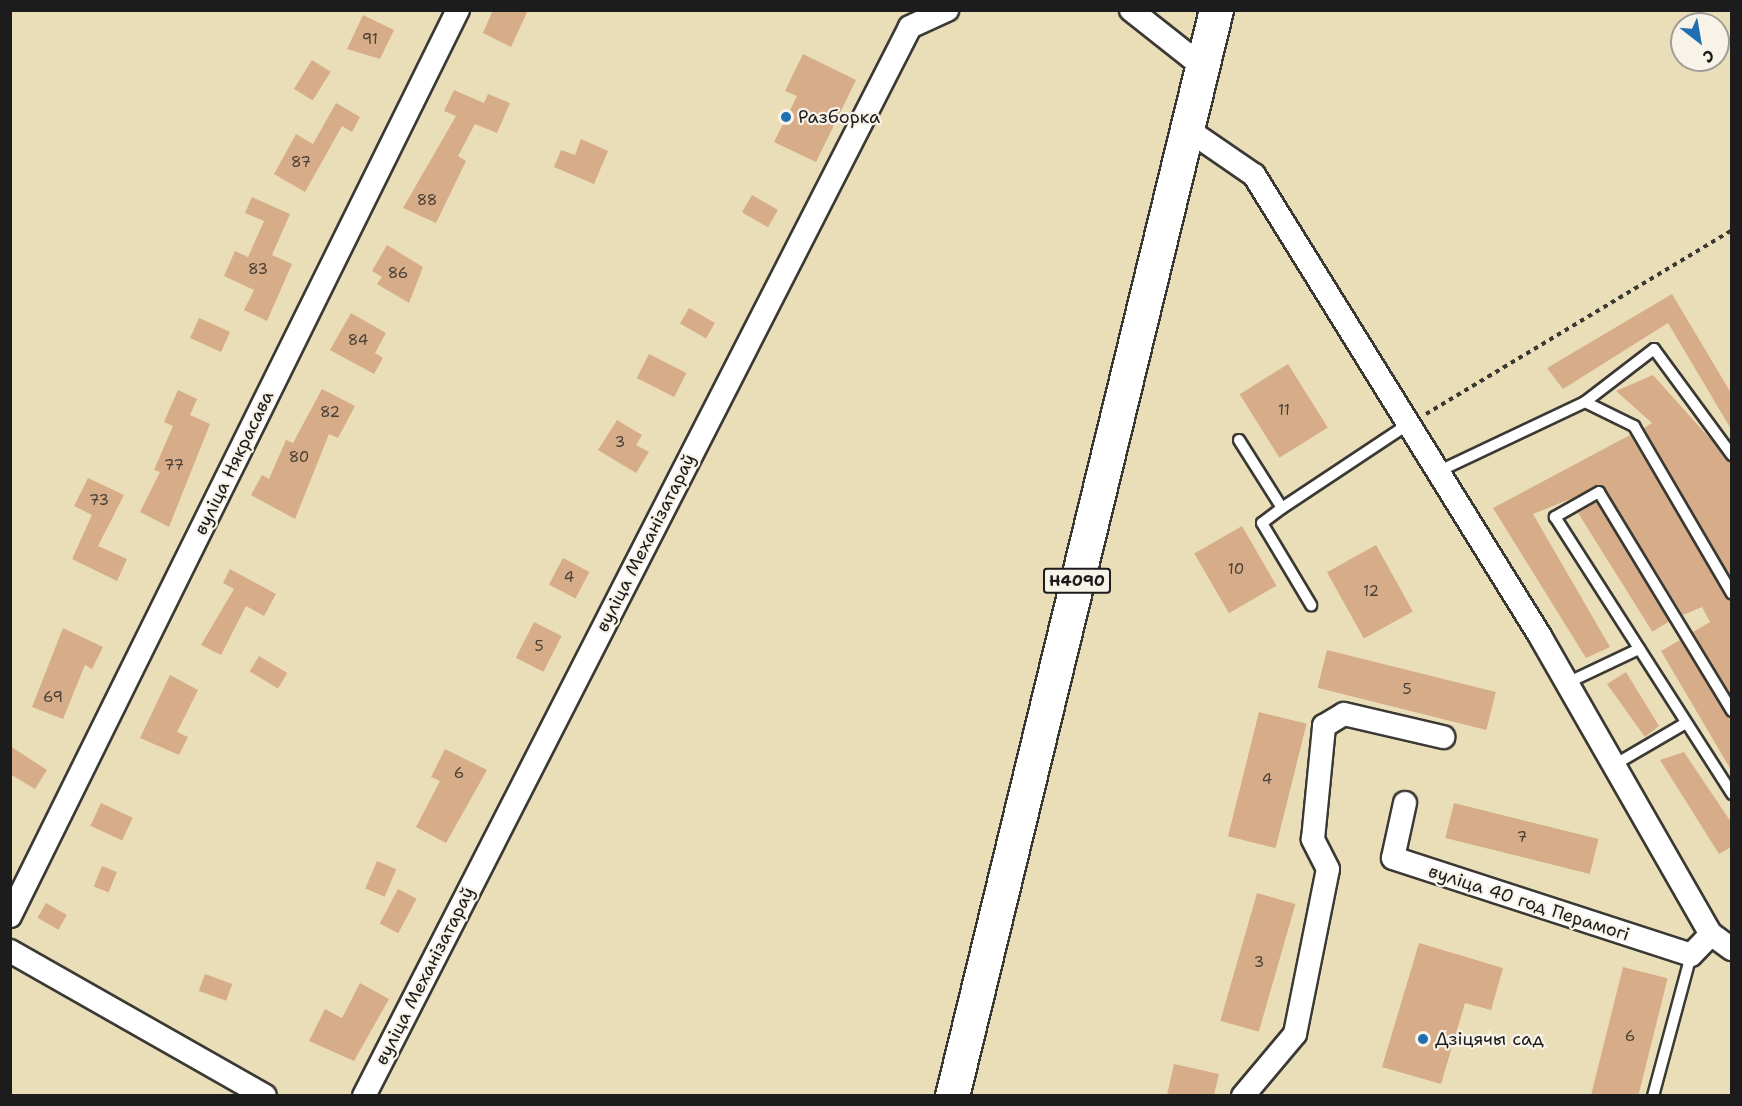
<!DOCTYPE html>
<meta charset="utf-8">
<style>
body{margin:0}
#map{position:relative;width:1742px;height:1106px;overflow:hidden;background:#eadeb9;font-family:"Shantell Sans",sans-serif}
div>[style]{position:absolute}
.building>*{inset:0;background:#d6ad88;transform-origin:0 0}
.path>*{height:4px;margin-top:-2px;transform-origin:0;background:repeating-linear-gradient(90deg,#3b3934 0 4.5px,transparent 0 9px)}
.roads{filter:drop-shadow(2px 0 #3b3934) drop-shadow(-2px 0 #3b3934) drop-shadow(0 2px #3b3934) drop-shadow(0 -2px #3b3934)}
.lane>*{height:10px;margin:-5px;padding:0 5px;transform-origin:5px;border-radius:5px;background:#fff}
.street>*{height:22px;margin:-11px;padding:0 11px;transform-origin:11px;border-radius:11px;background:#fff}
.primary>*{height:33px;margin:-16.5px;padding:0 16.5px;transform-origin:16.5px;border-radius:16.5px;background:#fff}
.dots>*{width:16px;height:16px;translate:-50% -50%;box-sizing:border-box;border:3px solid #f7f3e8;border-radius:50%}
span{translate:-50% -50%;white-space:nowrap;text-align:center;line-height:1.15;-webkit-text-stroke:4.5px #f7f3e8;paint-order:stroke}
.number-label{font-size:15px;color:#4a4037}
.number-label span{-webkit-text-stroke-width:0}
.shield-label span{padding:2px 4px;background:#f7f3e8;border:2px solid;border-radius:4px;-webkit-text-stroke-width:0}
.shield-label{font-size:16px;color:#1c1c1c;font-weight:700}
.poi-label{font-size:18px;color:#1c1c1c}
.left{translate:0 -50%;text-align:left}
.street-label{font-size:18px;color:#1c1c1c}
.frame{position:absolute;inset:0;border:12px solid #1c1c1c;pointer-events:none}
.north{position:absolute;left:1670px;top:12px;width:60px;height:60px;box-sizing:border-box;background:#f7f3e8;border:2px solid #9f9d96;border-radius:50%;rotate:149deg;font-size:16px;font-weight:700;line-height:24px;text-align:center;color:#1c1c1c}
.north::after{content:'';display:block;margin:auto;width:21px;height:27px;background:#1f6fb2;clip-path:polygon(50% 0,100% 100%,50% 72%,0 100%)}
</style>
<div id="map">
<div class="building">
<div style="clip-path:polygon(493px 10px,528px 10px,511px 47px,483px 33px)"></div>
<div style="clip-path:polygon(363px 15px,394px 30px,380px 59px,347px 49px)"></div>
<div style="clip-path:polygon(803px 54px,856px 80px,816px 162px,774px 142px,797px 96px,785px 91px)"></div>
<div style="left:312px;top:60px;width:22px;height:34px;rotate:32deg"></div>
<div style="clip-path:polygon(454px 90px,484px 103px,488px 94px,510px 103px,497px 133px,475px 124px,458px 156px,466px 161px,436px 223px,403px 208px,456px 116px,444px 111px)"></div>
<div style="clip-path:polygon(336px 103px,360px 117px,352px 132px,342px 126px,305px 192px,274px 174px,296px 134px,313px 144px)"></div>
<div style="clip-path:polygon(581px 139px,608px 151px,594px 184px,554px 167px,561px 150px,575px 155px)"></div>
<div style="left:752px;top:195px;width:30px;height:20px;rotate:30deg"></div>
<div style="clip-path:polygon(252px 197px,290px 214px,272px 255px,292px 264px,267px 321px,244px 310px,254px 290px,224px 276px,235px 251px,248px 257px,264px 221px,245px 213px)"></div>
<div style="clip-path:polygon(387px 245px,423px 267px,409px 303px,377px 284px,382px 277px,372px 271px)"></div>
<div style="clip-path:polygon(1672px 294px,1731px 393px,1731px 429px,1668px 323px,1563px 389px,1547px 368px)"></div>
<div style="left:689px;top:308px;width:30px;height:18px;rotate:30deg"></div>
<div style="clip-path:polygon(351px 313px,386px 333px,375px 353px,383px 358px,374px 374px,330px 350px)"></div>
<div style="left:199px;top:318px;width:34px;height:22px;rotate:24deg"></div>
<div style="left:649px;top:354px;width:42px;height:27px;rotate:27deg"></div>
<div style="left:1288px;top:364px;width:75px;height:57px;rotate:58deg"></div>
<div style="clip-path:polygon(1653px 375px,1731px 462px,1731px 578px,1644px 428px,1652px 423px,1616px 391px)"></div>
<div style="clip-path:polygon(322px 389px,355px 406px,338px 438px,329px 434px,295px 519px,251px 495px,262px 475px,269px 479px,286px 440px,293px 443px)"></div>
<div style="clip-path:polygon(178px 390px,197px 399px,190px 415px,210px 424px,169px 527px,140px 512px,160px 472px,154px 470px,173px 426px,164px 422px)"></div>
<div style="clip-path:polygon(617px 420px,642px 435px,636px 445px,649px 452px,636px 473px,598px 450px)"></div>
<div style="clip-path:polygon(1630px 435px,1731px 601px,1731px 696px,1693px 632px,1710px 622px,1702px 607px,1683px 615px,1603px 486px,1533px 514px,1610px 647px,1586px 658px,1493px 508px)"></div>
<div style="clip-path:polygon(88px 478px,124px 495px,98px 546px,127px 559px,117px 581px,72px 559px,92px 515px,74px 506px)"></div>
<div style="left:1596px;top:502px;width:140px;height:21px;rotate:58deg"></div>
<div style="left:1242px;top:526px;width:69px;height:55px;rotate:60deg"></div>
<div style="left:1376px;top:545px;width:76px;height:56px;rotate:61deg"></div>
<div style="left:563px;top:558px;width:30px;height:30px;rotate:28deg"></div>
<div style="clip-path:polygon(230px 569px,276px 594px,264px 616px,246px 606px,221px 655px,201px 645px,234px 589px,223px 583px)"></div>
<div style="left:534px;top:622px;width:31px;height:40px;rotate:27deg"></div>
<div style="clip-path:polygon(63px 628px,103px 647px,92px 669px,85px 665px,63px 719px,32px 707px)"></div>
<div style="clip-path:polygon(1680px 640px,1731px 718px,1731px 770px,1661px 651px)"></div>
<div style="left:1327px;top:650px;width:174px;height:39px;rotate:14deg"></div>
<div style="left:259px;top:656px;width:33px;height:18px;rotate:31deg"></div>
<div style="clip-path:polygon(1626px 672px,1659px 726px,1645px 737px,1607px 684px)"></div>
<div style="clip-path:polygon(170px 675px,198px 690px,177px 732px,188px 737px,179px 755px,140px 738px)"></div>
<div style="left:1259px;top:712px;width:49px;height:128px;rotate:14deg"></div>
<div style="clip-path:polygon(10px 746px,47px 770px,35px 789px,10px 774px)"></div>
<div style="clip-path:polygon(445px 749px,487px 770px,446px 843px,416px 827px,440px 781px,431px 777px)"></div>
<div style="clip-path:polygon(1684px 752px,1731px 822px,1731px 847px,1719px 854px,1660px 760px)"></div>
<div style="left:101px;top:803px;width:35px;height:25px;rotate:25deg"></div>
<div style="left:1454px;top:803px;width:149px;height:36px;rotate:14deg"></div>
<div style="left:377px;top:861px;width:21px;height:30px;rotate:23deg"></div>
<div style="left:102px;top:866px;width:16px;height:22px;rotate:22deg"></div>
<div style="left:398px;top:889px;width:21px;height:39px;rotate:28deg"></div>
<div style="left:1257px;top:893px;width:40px;height:133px;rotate:16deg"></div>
<div style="left:46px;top:903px;width:24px;height:17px;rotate:30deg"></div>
<div style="clip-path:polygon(1419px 943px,1503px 968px,1491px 1010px,1465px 1003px,1441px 1084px,1382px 1067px)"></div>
<div style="left:1623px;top:967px;width:46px;height:132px;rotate:14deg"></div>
<div style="left:205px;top:974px;width:29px;height:18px;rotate:20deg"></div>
<div style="clip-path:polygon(360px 983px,389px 999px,354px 1061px,309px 1041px,325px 1009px,342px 1018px)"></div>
<div style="clip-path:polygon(1174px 1064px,1219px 1074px,1214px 1095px,1167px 1095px)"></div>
</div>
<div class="path">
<div style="left:1426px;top:414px;width:357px;rotate:-31deg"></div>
</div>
<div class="roads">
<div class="lane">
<div style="left:1585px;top:402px;width:55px;rotate:26.1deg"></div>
<div style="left:1634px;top:426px;width:194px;rotate:59.7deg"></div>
<div style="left:1239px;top:440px;width:80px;rotate:57.7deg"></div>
<div style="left:1282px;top:508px;width:150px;rotate:-33.6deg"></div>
<div style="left:1435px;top:473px;width:166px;rotate:-25.3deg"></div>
<div style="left:1585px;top:402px;width:87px;rotate:-37.5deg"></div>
<div style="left:1654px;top:349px;width:132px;rotate:53.7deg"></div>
<div style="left:1282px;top:508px;width:25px;rotate:143deg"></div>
<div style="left:1262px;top:523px;width:96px;rotate:59.1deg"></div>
<div style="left:1567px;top:683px;width:80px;rotate:-25.3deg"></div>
<div style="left:1732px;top:711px;width:256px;rotate:-121.3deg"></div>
<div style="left:1599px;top:492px;width:51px;rotate:150.4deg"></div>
<div style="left:1555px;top:517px;width:329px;rotate:57.4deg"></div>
<div style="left:1614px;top:765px;width:83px;rotate:-30.3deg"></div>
<div style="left:1653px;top:1096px;width:146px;rotate:-74.9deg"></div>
</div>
<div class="street">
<div style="left:1131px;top:10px;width:90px;rotate:38.3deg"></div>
<div style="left:1187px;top:129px;width:81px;rotate:34.5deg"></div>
<div style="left:1254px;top:175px;width:543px;rotate:58.18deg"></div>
<div style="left:1540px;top:636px;width:344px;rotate:60.2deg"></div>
<div style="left:1711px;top:934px;width:26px;rotate:36deg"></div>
<div style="left:1405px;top:803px;width:56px;rotate:102.3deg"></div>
<div style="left:1393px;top:858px;width:313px;rotate:18deg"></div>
<div style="left:1691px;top:955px;width:29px;rotate:-46deg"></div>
<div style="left:10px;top:916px;width:1011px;rotate:-63.69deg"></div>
<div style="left:10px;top:951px;width:293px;rotate:29.6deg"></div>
<div style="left:364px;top:1096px;width:1200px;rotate:-62.94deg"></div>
<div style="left:910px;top:27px;width:41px;rotate:-24.7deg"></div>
<div style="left:1243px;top:1096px;width:81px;rotate:-50deg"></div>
<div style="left:1295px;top:1034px;width:168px;rotate:-78.7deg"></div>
<div style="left:1328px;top:869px;width:34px;rotate:-117deg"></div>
<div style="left:1313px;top:839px;width:114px;rotate:-84.4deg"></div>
<div style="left:1324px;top:726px;width:23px;rotate:-31deg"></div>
<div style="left:1344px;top:714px;width:102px;rotate:13.1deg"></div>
</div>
<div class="primary">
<div style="left:952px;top:1096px;width:1118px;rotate:-76.34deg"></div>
</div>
</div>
<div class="dots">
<div style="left:786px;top:117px;background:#1f6fb2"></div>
<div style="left:1423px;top:1039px;background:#1f6fb2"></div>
</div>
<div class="number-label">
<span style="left:370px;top:40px">91</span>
<span style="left:301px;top:163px">87</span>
<span style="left:427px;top:201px">88</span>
<span style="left:258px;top:270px">83</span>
<span style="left:398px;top:274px">86</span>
<span style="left:358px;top:341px">84</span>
<span style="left:1284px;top:411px">11</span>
<span style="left:330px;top:413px">82</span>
<span style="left:620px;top:443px">3</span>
<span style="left:299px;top:458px">80</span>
<span style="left:174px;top:466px">77</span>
<span style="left:99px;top:501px">73</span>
<span style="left:1236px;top:570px">10</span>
<span style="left:569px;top:578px">4</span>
<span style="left:1371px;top:592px">12</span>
<span style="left:539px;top:647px">5</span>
<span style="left:1407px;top:690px">5</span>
<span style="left:53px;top:698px">69</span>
<span style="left:459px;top:774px">6</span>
<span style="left:1267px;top:780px">4</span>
<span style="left:1522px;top:838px">7</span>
<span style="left:1259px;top:963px">3</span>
<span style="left:1630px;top:1037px">6</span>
</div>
<div class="shield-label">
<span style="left:1077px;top:581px">Н4090</span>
</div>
<div class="poi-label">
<span class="left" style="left:798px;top:117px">Разборка</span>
<span class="left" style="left:1435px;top:1039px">Дзіцячы сад</span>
</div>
<div class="street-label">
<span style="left:234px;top:463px;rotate:-64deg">вуліца Някрасава</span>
<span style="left:646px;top:543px;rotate:-63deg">вуліца Механізатараў</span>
<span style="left:1529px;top:903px;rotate:18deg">вуліца 40 год Перамогі</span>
<span style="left:425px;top:976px;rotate:-63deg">вуліца Механізатараў</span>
</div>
<div class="frame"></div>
<div class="north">С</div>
</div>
